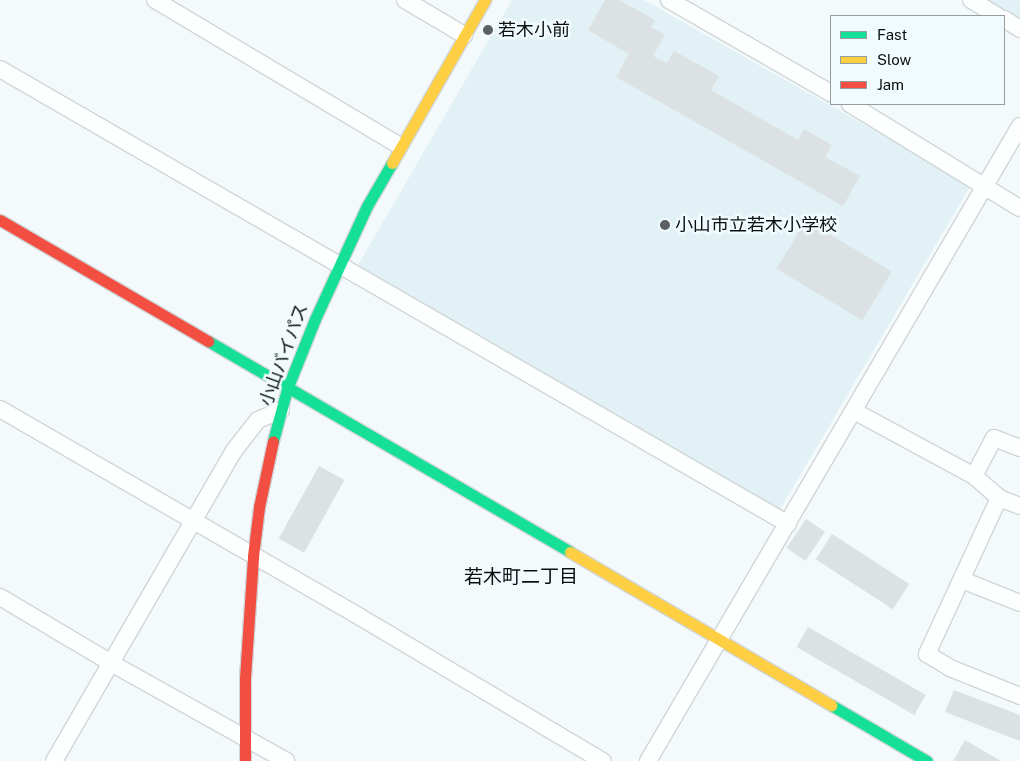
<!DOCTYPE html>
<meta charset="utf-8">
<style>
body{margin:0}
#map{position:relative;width:1020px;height:761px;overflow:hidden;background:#f4fafb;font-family:"Public Sans","Noto Sans JP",sans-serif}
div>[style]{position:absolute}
.built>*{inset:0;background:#e1f1f5}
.building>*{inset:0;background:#dce1e3;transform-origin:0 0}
.roads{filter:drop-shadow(1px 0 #d0d6d8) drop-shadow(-1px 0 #d0d6d8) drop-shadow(0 1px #d0d6d8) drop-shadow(0 -1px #d0d6d8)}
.street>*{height:16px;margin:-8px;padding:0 8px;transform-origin:8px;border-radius:8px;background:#fdfefe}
.fast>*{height:11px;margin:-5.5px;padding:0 5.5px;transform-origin:5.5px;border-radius:5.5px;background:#16e098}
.slow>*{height:11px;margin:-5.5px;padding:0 5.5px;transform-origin:5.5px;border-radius:5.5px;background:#ffcf43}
.jam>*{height:11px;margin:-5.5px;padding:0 5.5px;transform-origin:5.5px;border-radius:5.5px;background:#f24e42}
.dots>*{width:14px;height:14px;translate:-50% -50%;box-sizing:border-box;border:2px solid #f1fbfe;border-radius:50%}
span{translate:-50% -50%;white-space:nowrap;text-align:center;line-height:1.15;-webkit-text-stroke:5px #f1fbfe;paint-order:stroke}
.poi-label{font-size:18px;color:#090f10}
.left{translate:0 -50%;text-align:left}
.street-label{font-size:18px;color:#090f10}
.neighbourhood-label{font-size:19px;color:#090f10}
.legend{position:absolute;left:830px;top:15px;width:175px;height:90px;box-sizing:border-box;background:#f1fbfe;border:1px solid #949d9f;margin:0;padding:6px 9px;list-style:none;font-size:15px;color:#090f10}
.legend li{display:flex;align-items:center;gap:10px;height:25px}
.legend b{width:25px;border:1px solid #949d9f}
</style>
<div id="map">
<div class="built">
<div style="clip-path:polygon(512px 0,644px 0,971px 185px,779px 511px,358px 265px)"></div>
<div style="clip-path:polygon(983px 0,1020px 0,1020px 22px)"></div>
</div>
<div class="building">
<div style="clip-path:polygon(605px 0,619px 0,655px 20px,651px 27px,665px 35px,653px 56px,667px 63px,674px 51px,719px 76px,711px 90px,798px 140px,804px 129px,832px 145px,825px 157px,860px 176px,843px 206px,616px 77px,629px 54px,588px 30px)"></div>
<div style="left:806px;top:220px;width:100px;height:57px;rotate:31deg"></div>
<div style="left:319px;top:466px;width:29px;height:83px;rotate:29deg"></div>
<div style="left:806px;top:519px;width:23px;height:35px;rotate:34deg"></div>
<div style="left:832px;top:534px;width:92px;height:30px;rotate:33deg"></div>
<div style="left:808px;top:627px;width:136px;height:23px;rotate:30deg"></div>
<div style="clip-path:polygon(954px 690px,1020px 715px,1020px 741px,945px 712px)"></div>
<div style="clip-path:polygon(965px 740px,1001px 761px,953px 761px)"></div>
</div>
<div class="roads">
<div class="street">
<div style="left:155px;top:0;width:285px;rotate:30.8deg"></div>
<div style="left:405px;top:0;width:69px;rotate:30.7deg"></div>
<div style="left:669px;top:0;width:187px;rotate:29.9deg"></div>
<div style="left:971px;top:0;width:31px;rotate:31deg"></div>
<div style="left:1004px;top:19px;width:19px;rotate:32deg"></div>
<div style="left:0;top:69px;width:910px;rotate:30deg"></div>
<div style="left:850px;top:104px;width:199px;rotate:31.5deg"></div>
<div style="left:0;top:409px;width:416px;rotate:30deg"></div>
<div style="left:360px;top:617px;width:282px;rotate:30.7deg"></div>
<div style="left:854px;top:411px;width:136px;rotate:28.4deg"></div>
<div style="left:974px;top:476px;width:43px;rotate:-62.2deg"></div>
<div style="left:994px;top:438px;width:28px;rotate:21deg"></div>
<div style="left:974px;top:476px;width:33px;rotate:41deg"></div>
<div style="left:999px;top:498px;width:22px;rotate:21deg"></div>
<div style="left:999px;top:498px;width:172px;rotate:114.8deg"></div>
<div style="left:927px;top:654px;width:27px;rotate:31deg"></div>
<div style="left:950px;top:668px;width:75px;rotate:21.8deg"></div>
<div style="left:962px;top:580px;width:62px;rotate:21.6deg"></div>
<div style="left:0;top:597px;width:129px;rotate:30.7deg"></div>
<div style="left:111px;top:663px;width:201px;rotate:29.2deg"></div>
<div style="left:54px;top:761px;width:357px;rotate:-59.9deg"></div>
<div style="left:233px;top:452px;width:41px;rotate:-52deg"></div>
<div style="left:258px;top:420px;width:25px;rotate:-23deg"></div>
<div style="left:648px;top:761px;width:736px;rotate:-59.64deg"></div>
</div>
<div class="fast">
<div style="left:208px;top:341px;width:419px;rotate:30.2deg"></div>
<div style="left:273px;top:441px;width:54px;rotate:-74.9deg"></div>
<div style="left:287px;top:389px;width:75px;rotate:-68.2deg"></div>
<div style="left:315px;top:319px;width:124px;rotate:-65.3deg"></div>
<div style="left:367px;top:206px;width:50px;rotate:-59.8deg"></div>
<div style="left:831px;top:705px;width:111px;rotate:30.3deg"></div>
</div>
<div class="slow">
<div style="left:392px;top:163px;width:188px;rotate:-60.3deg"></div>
<div style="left:570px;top:552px;width:303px;rotate:30.4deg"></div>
</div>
<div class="jam">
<div style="left:0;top:220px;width:241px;rotate:30.2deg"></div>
<div style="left:245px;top:761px;width:83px;rotate:-90deg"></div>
<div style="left:245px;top:678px;width:122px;rotate:-86.2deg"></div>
<div style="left:253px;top:556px;width:49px;rotate:-83deg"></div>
<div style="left:259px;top:507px;width:67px;rotate:-78deg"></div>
</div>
</div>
<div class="dots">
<div style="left:488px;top:30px;background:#5b6162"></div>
<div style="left:665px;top:225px;background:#5b6162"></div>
</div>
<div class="poi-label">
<span class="left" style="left:498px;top:30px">若木小前</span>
<span class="left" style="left:675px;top:225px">小山市立若木小学校</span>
</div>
<div class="street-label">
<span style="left:284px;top:355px;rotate:-70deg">小山バイパス</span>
</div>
<div class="neighbourhood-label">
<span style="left:521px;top:577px">若木町二丁目</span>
</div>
<ul class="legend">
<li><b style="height:6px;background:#16e098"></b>Fast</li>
<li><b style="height:6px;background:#ffcf43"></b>Slow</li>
<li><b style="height:6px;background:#f24e42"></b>Jam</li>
</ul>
</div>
